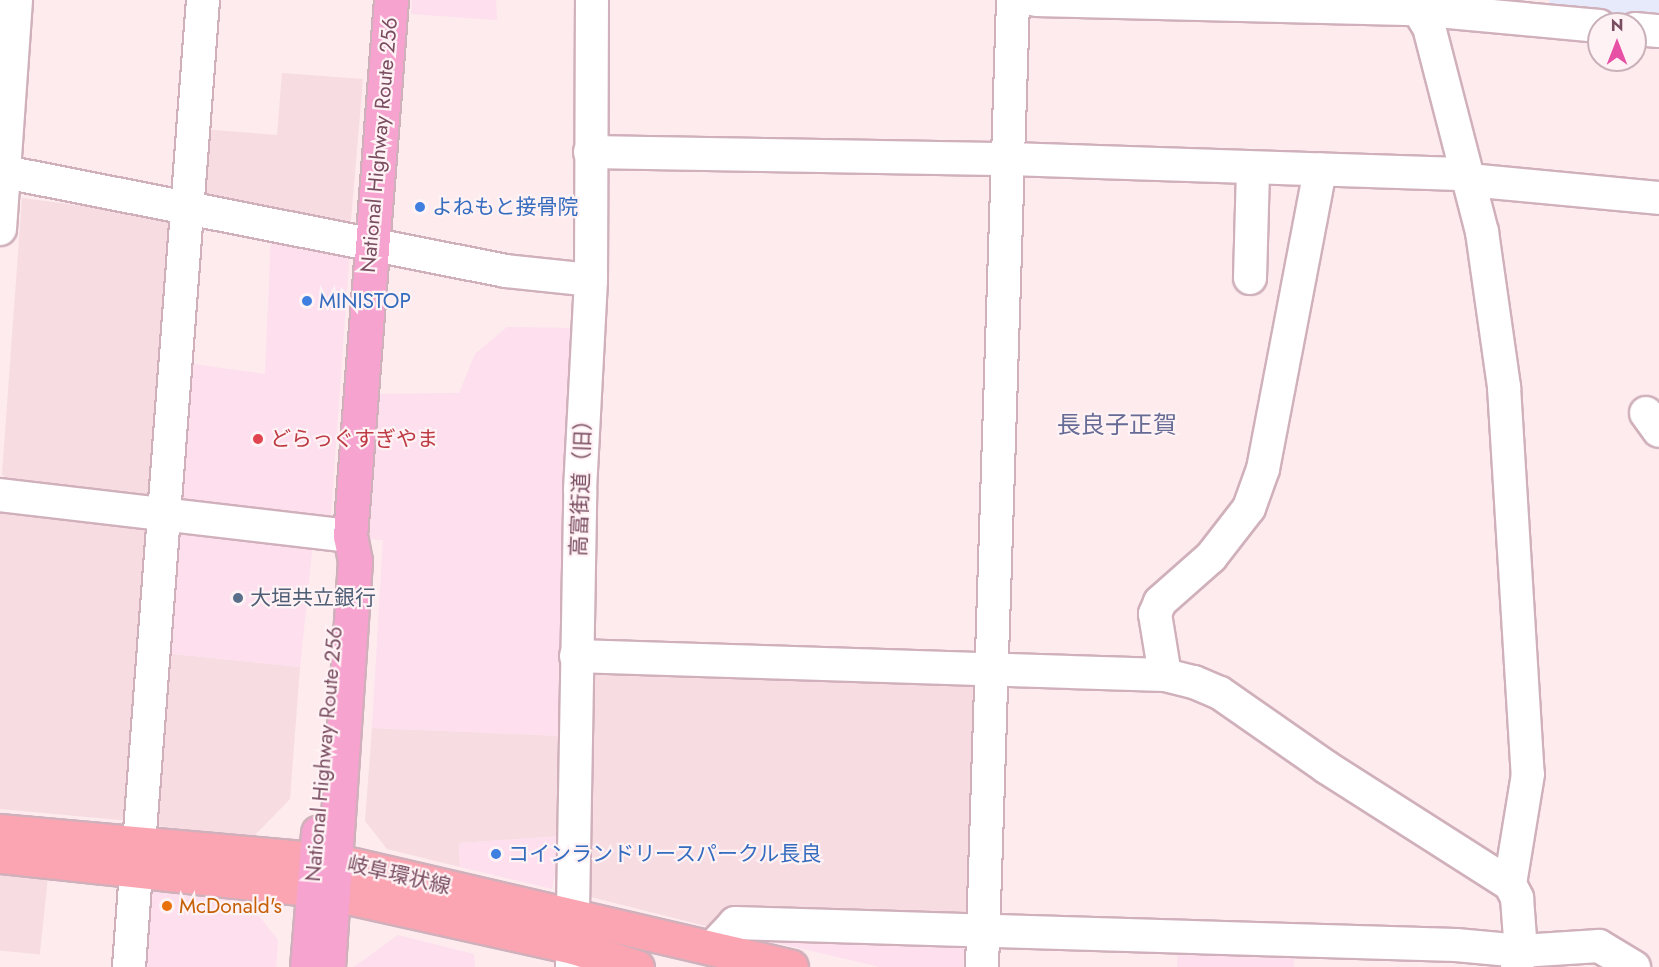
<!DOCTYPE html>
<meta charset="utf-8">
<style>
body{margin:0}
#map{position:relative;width:1659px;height:967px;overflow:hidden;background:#fdebee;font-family:Jost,"Noto Sans JP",sans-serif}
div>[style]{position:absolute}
.residential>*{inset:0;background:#f7dce2;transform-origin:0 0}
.commercial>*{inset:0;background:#fddfee}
.education>*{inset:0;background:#e7eafa}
.roads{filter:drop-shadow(2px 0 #d0b0bb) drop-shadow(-2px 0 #d0b0bb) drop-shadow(0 2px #d0b0bb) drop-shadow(0 -2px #d0b0bb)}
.minor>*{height:32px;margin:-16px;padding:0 16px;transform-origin:16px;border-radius:16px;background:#fff}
.major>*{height:33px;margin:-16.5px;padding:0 16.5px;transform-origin:16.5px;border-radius:16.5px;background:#fba5b2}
.highway>*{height:33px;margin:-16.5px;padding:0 16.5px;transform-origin:16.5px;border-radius:16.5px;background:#f7a3cf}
.dots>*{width:16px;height:16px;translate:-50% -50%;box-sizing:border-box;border:3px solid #fff2f5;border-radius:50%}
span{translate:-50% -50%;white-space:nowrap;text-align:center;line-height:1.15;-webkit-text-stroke:4.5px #fff2f5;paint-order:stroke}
.street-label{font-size:21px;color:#794d60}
.shop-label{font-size:21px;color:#366cbe}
.left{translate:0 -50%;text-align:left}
.health-label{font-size:21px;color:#be3a42}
.service-label{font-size:21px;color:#4e5e75}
.food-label{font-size:21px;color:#c56008}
.quarter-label{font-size:24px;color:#666b95}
.north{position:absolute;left:1587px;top:12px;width:60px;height:60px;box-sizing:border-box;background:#fff2f5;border:2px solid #c9b0b9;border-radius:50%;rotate:0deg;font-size:16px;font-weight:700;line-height:24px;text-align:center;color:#794d60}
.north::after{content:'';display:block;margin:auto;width:21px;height:27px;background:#e651a5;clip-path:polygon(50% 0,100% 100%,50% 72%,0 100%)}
</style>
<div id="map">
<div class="residential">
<div style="clip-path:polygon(282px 73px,363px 79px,351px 220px,345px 226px,204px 197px,199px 190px,201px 129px,277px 135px)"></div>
<div style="clip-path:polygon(22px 198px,169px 217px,176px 226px,156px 492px,146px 500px,8px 482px,2px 474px)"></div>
<div style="clip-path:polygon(5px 507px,146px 522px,152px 532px,131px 821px,0 809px,0 512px)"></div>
<div style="clip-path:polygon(163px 653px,300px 667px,290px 799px,253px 837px,149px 825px)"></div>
<div style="clip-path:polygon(585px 666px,979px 678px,973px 922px,710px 927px,579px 894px)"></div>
<div style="clip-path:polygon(372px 728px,564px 736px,562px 836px,459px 843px,460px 867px,387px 849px,365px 821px)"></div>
<div style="left:0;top:874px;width:48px;height:76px;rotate:6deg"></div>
</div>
<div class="commercial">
<div style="clip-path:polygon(412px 0,496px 0,497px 20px,411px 14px)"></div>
<div style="clip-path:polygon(271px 238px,342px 253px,349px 260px,331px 514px,322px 521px,181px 504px,175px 494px,185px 363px,265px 374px)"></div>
<div style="clip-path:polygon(507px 327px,575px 328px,564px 736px,372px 728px,383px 540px,369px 539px,378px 394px,459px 393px,475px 354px)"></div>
<div style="clip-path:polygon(180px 528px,313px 542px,300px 667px,163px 653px,173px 539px)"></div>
<div style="clip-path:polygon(562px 836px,552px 889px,460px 867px,459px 843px)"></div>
<div style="clip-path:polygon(146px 890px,247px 901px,278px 940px,276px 967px,139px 967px)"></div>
<div style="clip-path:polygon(736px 933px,965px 940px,963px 967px,880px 967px)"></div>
<div style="clip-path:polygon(398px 935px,474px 954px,475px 967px,354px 967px)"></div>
<div style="clip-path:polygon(1178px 948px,1294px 952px,1294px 967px,1177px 967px)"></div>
</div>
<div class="education">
<div style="clip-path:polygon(1549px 0,1659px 0,1659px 17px,1549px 7px)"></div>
</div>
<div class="roads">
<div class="minor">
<div style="left:1036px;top:0;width:380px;rotate:1.4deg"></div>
<div style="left:1416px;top:9px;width:184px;rotate:5.3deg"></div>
<div style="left:1412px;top:0;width:32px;rotate:58deg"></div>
<div style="left:1429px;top:27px;width:212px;rotate:75.5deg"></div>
<div style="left:1482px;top:232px;width:157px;rotate:81.9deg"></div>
<div style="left:1504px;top:387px;width:388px;rotate:86.5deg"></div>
<div style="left:1528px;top:774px;width:111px;rotate:99.3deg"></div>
<div style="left:1635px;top:29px;width:24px;rotate:5deg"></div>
<div style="left:590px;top:152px;width:420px;rotate:1deg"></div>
<div style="left:1010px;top:159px;width:457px;rotate:1.9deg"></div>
<div style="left:0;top:171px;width:516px;rotate:11.18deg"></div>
<div style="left:506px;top:271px;width:85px;rotate:6deg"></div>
<div style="left:1469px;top:180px;width:191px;rotate:5.4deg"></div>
<div style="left:0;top:229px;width:230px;rotate:-86deg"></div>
<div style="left:1250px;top:278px;width:108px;rotate:-88.4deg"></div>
<div style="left:1646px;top:413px;width:22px;rotate:54deg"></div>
<div style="left:0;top:495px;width:352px;rotate:6.7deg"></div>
<div style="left:576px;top:656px;width:589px;rotate:1.85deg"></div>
<div style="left:1165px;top:675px;width:30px;rotate:14deg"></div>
<div style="left:1194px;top:682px;width:28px;rotate:23deg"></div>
<div style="left:1220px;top:693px;width:129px;rotate:34.9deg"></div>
<div style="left:1326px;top:767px;width:218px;rotate:32.5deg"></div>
<div style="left:1510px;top:884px;width:16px;rotate:63deg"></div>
<div style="left:1517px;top:898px;width:53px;rotate:85.7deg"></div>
<div style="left:1521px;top:951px;width:16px;rotate:104deg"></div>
<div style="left:1165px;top:675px;width:62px;rotate:-99.3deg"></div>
<div style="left:1155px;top:614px;width:13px;rotate:-67deg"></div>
<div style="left:1160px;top:602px;width:68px;rotate:-41.4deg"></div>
<div style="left:1211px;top:557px;width:62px;rotate:-52.2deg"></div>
<div style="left:1249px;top:508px;width:41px;rotate:-70.3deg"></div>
<div style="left:1263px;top:469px;width:305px;rotate:-79.2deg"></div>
<div style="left:139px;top:845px;width:847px;rotate:-85.67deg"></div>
<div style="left:712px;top:948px;width:34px;rotate:-47deg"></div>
<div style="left:735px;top:923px;width:721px;rotate:1.75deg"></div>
<div style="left:1456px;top:945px;width:65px;rotate:5.3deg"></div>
<div style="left:1521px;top:951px;width:78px;rotate:-3.7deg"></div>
<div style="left:1599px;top:946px;width:41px;rotate:31deg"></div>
<div style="left:129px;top:967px;width:96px;rotate:-85.8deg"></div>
<div style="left:572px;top:967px;width:477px;rotate:-89deg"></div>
<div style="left:580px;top:490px;width:210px;rotate:-87deg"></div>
<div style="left:591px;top:280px;width:280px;rotate:-89.8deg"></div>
<div style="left:982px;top:967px;width:967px;rotate:-88.16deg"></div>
</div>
<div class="major">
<div style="left:0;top:831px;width:338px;rotate:5.1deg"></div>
<div style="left:337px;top:861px;width:466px;rotate:13.1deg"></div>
<div style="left:0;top:856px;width:313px;rotate:6.1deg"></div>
<div style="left:311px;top:889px;width:268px;rotate:12.5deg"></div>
<div style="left:573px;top:947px;width:67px;rotate:17.4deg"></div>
</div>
<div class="highway">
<div style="left:307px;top:967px;width:135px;rotate:-85.3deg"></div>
<div style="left:328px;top:967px;width:407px;rotate:-86.2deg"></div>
<div style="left:355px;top:561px;width:25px;rotate:-101deg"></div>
<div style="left:350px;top:536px;width:538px;rotate:-85.63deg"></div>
</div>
</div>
<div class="dots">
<div style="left:420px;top:207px;background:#3f7fe0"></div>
<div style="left:307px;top:301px;background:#3f7fe0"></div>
<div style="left:258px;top:439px;background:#e0444e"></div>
<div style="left:238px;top:598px;background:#5c6f8a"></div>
<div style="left:496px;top:854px;background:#3f7fe0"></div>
<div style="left:167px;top:906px;background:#e8710a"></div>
</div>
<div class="street-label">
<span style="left:379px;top:145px;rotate:-85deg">National Highway Route 256</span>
<span style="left:581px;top:483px;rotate:-88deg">高富街道（旧）</span>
<span style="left:324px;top:754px;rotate:-85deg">National Highway Route 256</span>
<span style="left:399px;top:875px;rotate:13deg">岐阜環状線</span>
</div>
<div class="shop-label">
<span class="left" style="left:432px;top:207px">よねもと接骨院</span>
<span class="left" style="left:319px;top:301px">MINISTOP</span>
<span class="left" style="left:508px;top:854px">コインランドリースパークル長良</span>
</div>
<div class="health-label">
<span class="left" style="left:270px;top:439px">どらっぐすぎやま</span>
</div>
<div class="service-label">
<span class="left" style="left:250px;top:598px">大垣共立銀行</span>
</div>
<div class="food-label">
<span class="left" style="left:179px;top:906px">McDonald's</span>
</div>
<div class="quarter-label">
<span style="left:1117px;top:425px">長良子正賀</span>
</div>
<div class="north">N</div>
</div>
